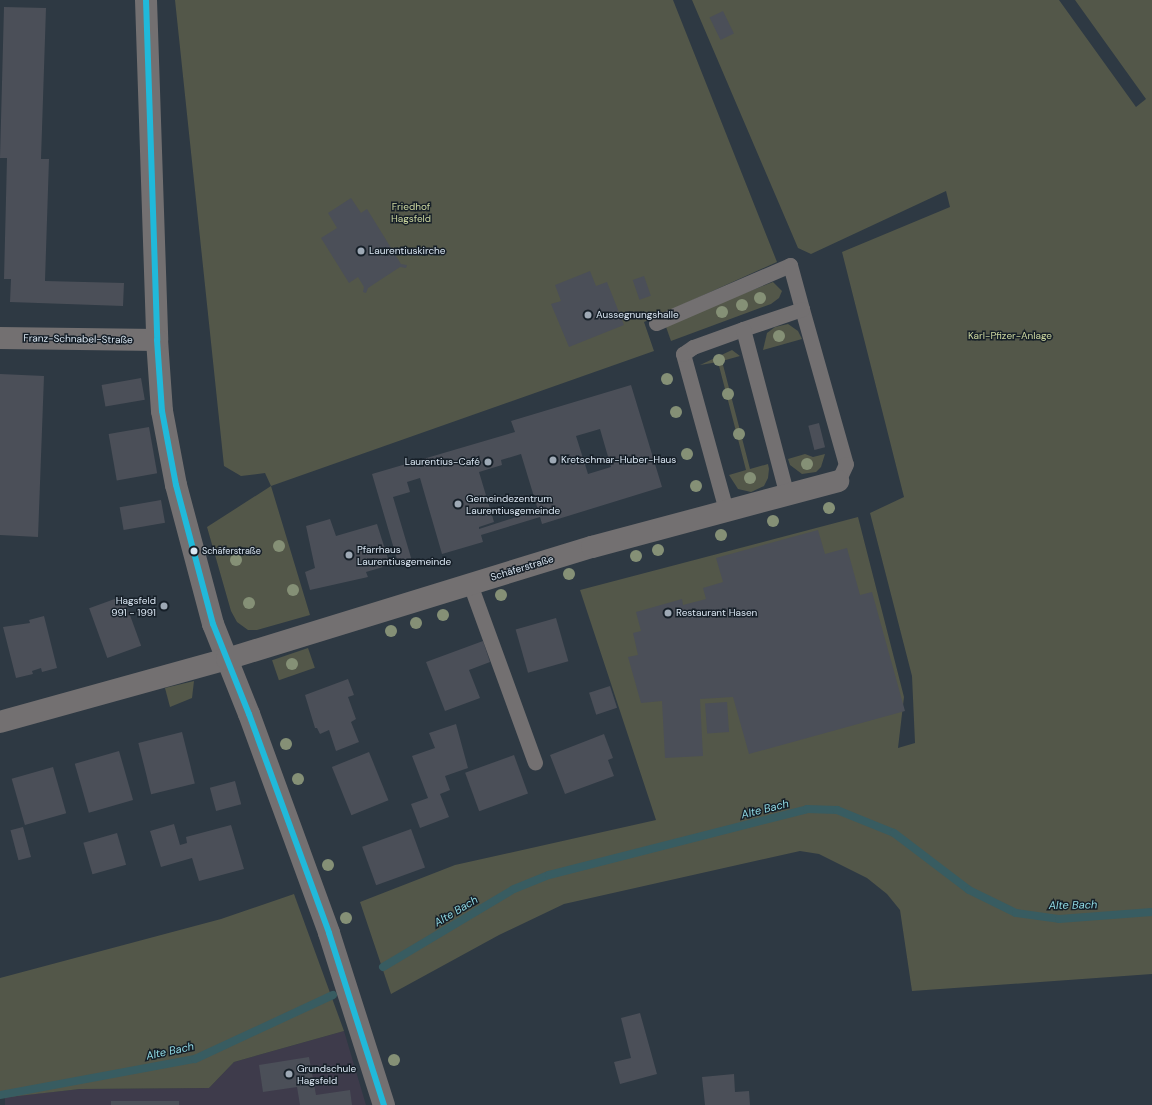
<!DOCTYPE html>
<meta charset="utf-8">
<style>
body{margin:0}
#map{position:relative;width:1152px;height:1105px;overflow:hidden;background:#2e3943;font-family:"DM Sans",sans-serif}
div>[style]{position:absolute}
.education>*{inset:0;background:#3e3b4b}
.green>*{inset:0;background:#535749;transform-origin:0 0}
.stream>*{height:8px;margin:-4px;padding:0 4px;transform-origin:4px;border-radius:4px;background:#385c61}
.building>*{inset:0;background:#4b4f58;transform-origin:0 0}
.service>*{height:15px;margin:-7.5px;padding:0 7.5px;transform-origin:7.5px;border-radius:7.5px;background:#737071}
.minor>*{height:22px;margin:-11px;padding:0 11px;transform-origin:11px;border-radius:11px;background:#737071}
.bus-1>*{height:6px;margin:-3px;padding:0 3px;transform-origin:3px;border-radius:3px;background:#20b9da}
.trees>*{width:12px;height:12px;margin:-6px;border-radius:50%;background:#859076}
.dots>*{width:11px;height:11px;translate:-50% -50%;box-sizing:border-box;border:2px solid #161f28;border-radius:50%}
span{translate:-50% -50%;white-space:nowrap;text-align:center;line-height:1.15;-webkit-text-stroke:3px #161f28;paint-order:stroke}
.bus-label{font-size:9px;color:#dae6f2}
.left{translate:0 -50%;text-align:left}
.park-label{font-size:10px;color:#cdd79f}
.poi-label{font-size:10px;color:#dae6f2}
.right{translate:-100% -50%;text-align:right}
.street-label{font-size:10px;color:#dae6f2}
.water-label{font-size:11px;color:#90dae4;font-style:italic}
</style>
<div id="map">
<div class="education">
<div style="clip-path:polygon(344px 1031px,366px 1105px,5px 1105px,5px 1097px,80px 1089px,209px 1088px,234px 1062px)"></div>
</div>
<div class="green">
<div style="clip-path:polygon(175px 0,673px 0,777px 262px,644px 322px,654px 351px,271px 486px,310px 615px,257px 630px,248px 630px,237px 622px,231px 611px,207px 527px,271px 486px,265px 473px,241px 476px,224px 466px)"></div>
<div style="clip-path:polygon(692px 0,1059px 0,1136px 107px,1146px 99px,1075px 0,1152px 0,1152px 974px,912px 991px,900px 910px,887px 894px,867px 878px,819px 854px,800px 851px,564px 904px,499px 935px,391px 994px,360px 902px,455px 865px,656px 820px,580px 590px,858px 517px,904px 697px,898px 748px,915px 743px,912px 676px,870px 513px,904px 497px,842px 252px,950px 207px,946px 191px,811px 254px,798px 248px)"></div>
<div style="clip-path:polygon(773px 282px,782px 291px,779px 298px,771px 304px,671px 341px,665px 324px)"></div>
<div style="clip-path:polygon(788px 324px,798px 331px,802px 339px,763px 350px,767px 333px,775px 327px)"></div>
<div style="clip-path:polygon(732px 350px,740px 356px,722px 361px,750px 469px,768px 464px,769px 469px,768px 478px,764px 486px,751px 492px,738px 489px,729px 475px,746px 470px,718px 362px,700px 365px)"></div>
<div style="clip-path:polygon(805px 454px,813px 457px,825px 454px,821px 467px,816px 472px,802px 474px,790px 465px,788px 459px)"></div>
<div style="left:308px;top:648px;width:21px;height:38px;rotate:71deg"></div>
<div style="clip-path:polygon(194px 681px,192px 698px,170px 707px,165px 688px)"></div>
<div style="clip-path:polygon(294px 894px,344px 1031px,234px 1062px,209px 1088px,80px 1089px,0 1098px,0 978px,221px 919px)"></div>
</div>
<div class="stream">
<div style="left:383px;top:967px;width:152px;rotate:-30.8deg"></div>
<div style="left:514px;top:889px;width:38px;rotate:-22deg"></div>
<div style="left:549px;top:875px;width:266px;rotate:-14.3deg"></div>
<div style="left:807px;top:809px;width:30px;rotate:2deg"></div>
<div style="left:837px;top:810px;width:61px;rotate:22deg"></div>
<div style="left:894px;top:833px;width:94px;rotate:37.2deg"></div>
<div style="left:969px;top:890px;width:52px;rotate:26.1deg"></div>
<div style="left:1016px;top:913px;width:43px;rotate:7.9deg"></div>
<div style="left:1059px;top:919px;width:93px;rotate:-4.3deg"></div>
<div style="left:0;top:1095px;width:198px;rotate:-10.5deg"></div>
<div style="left:195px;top:1059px;width:152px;rotate:-24.9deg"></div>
</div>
<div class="building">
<div style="clip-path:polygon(4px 7px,46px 8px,41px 159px,49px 159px,45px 281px,124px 283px,123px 306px,10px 302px,11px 279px,4px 279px,7px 158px,0 158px)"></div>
<div style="left:723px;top:11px;width:25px;height:15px;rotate:64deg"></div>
<div style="clip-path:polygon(351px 198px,361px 213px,367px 209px,401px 264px,407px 265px,406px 268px,400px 267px,368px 288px,366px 293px,363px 292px,364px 287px,358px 277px,349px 283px,321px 238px,337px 228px,328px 213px)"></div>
<div style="clip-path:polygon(590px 271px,596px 286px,607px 282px,624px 325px,569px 347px,551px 304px,561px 301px,555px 285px)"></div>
<div style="left:644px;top:276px;width:21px;height:12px;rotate:71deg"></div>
<div style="clip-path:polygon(0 374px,44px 376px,38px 537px,0 535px)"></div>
<div style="left:141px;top:378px;width:22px;height:40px;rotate:80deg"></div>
<div style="clip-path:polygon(evenodd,631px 385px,662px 487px,542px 524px,540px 517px,481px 535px,483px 542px,442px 554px,420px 478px,407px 482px,410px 492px,393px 497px,412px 561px,399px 566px,372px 474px,515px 432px,511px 421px,631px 385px,600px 429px,611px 467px,588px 474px,576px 436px,600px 429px,631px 385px,521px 454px,538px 510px,479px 529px,479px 527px,494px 522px,479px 472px,502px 465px,501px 460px,521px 454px)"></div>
<div style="left:819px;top:423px;width:25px;height:11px;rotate:76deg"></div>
<div style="left:149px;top:427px;width:47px;height:41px;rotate:80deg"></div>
<div style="left:161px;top:500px;width:23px;height:42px;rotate:80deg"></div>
<div style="clip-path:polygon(330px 519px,336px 536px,377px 524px,390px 565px,366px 572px,368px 577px,310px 590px,305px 572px,315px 568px,306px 526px)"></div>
<div style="clip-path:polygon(818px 530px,825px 554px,847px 548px,860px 595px,872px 592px,905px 711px,749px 754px,733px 697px,700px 699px,703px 756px,665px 758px,662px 701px,641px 703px,628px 657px,638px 655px,633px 633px,641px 631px,636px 612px,682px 599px,683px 605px,706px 599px,703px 588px,723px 582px,716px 558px)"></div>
<div style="left:123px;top:596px;width:53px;height:36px;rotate:70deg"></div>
<div style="clip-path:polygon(44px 616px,57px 668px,42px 672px,41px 668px,32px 671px,33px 674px,16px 678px,3px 627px,30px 623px,29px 620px)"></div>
<div style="left:556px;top:618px;width:45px;height:42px;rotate:74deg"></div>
<div style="clip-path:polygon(483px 641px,490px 662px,469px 670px,480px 698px,445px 711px,426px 662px)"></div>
<div style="clip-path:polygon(348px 679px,354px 695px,348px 697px,356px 719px,351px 722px,359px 742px,336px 751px,329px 730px,320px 734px,317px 728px,315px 728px,305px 695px)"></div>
<div style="left:610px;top:686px;width:23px;height:22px;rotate:72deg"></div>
<div style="left:727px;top:702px;width:30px;height:22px;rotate:86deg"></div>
<div style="clip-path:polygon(456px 724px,468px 768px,445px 776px,450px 790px,440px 794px,449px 817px,420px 828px,411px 804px,428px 798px,412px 756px,435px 748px,429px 733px)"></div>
<div style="left:182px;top:732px;width:53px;height:45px;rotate:76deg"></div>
<div style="clip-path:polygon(604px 734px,613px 758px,608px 760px,614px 776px,565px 794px,550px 755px)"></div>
<div style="left:119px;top:751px;width:51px;height:46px;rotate:74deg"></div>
<div style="left:369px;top:752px;width:52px;height:40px;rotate:68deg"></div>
<div style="left:514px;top:755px;width:41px;height:52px;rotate:70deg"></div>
<div style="left:53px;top:767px;width:48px;height:43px;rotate:74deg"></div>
<div style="left:235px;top:781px;width:24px;height:26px;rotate:75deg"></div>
<div style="clip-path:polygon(174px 824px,180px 845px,187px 843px,186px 837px,231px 825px,244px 869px,199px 881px,192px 858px,161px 867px,150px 831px)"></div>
<div style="left:23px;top:827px;width:31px;height:13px;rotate:75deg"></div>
<div style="left:411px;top:829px;width:41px;height:52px;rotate:70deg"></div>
<div style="left:117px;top:833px;width:33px;height:35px;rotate:74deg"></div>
<div style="clip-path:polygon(640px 1013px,657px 1074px,620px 1084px,614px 1062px,631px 1058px,621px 1018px)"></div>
<div style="clip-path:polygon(309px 1057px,316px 1095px,350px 1090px,352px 1105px,300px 1105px,297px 1087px,263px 1092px,259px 1065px)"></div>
<div style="clip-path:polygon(734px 1074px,735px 1092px,749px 1091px,750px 1105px,705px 1105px,702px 1077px)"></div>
<div style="left:111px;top:1101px;width:68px;height:4px"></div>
</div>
<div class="service">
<div style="left:802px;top:309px;width:161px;rotate:74.2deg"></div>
<div style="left:846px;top:464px;width:19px;rotate:115deg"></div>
<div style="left:656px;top:323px;width:146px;rotate:-23.4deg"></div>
<div style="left:790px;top:265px;width:46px;rotate:74.7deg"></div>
<div style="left:802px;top:309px;width:62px;rotate:161.3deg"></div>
<div style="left:726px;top:510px;width:162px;rotate:-105.4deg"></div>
<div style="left:683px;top:354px;width:12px;rotate:-35deg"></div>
<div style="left:693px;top:347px;width:53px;rotate:-19.8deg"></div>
<div style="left:743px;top:329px;width:172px;rotate:75.2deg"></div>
<div style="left:470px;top:584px;width:190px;rotate:70deg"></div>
</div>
<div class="minor">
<div style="left:146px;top:0;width:340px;rotate:88.1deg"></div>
<div style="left:157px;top:340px;width:71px;rotate:86deg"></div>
<div style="left:162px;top:411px;width:75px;rotate:79.3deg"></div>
<div style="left:176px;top:485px;width:144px;rotate:75.1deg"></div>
<div style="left:213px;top:624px;width:97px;rotate:68.2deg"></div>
<div style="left:249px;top:714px;width:233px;rotate:69.9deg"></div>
<div style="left:329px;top:933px;width:181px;rotate:72.3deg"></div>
<div style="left:0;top:338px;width:157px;rotate:0.7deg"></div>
<div style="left:0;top:722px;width:236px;rotate:-15.5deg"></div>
<div style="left:227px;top:659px;width:382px;rotate:-17.1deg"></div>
<div style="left:592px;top:547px;width:255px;rotate:-15deg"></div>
</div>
<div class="bus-1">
<div style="left:146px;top:0;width:340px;rotate:88.1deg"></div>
<div style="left:157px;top:340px;width:71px;rotate:86deg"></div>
<div style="left:162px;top:411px;width:75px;rotate:79.3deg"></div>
<div style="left:176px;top:485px;width:144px;rotate:75.1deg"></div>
<div style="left:213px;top:624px;width:97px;rotate:68.2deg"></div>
<div style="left:249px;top:714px;width:233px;rotate:69.9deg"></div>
<div style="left:329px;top:933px;width:181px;rotate:72.3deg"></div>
</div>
<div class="trees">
<div style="left:760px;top:298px"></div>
<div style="left:742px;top:305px"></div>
<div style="left:722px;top:312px"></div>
<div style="left:779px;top:336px"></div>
<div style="left:719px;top:360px"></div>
<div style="left:667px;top:379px"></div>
<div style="left:728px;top:394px"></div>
<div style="left:676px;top:412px"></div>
<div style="left:739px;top:434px"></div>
<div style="left:687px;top:454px"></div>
<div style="left:807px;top:464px"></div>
<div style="left:750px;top:478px"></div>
<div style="left:696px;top:486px"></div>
<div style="left:829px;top:508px"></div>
<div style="left:773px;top:521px"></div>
<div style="left:721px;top:535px"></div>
<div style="left:279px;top:546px"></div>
<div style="left:658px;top:550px"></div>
<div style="left:636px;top:556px"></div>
<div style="left:236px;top:560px"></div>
<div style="left:569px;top:574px"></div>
<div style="left:293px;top:590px"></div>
<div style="left:501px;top:595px"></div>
<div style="left:249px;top:603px"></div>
<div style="left:443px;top:615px"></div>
<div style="left:416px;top:623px"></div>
<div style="left:391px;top:631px"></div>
<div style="left:292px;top:664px"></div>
<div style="left:286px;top:744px"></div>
<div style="left:298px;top:779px"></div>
<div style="left:328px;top:865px"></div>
<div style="left:346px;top:918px"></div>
<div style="left:394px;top:1060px"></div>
</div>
<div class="dots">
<div style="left:361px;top:251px;background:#9ea9b5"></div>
<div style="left:588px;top:315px;background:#9ea9b5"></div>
<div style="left:553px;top:460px;background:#9ea9b5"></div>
<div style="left:488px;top:462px;background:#9ea9b5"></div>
<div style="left:458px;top:504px;background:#9ea9b5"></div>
<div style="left:194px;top:551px;background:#dae6f2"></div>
<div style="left:349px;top:555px;background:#9ea9b5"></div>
<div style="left:164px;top:606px;background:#9ea9b5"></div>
<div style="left:668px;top:613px;background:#9ea9b5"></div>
<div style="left:289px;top:1074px;background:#9ea9b5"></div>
</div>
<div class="bus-label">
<span class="left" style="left:202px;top:551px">Schäferstraße</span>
</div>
<div class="park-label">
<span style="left:411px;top:212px">Friedhof<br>Hagsfeld</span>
<span style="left:1010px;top:336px">Karl-Pfizer-Anlage</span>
</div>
<div class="poi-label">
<span class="left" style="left:369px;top:251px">Laurentiuskirche</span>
<span class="left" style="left:596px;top:315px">Aussegnungshalle</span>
<span class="left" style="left:561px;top:460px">Kretschmar-Huber-Haus</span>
<span class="right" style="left:480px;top:462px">Laurentius-Café</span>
<span class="left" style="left:466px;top:504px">Gemeindezentrum<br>Laurentiusgemeinde</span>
<span class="left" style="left:357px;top:555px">Pfarrhaus<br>Laurentiusgemeinde</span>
<span class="right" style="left:156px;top:606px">Hagsfeld<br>991 - 1991</span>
<span class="left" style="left:676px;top:613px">Restaurant Hasen</span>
<span class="left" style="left:297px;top:1074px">Grundschule<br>Hagsfeld</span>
</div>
<div class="street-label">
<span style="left:78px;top:339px;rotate:1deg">Franz-Schnabel-Straße</span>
<span style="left:522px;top:568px;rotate:-17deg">Schäferstraße</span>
</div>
<div class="water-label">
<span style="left:765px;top:809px;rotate:-14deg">Alte Bach</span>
<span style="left:1073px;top:905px;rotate:-1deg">Alte Bach</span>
<span style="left:456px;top:911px;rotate:-31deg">Alte Bach</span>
<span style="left:170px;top:1051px;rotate:-12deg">Alte Bach</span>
</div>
</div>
